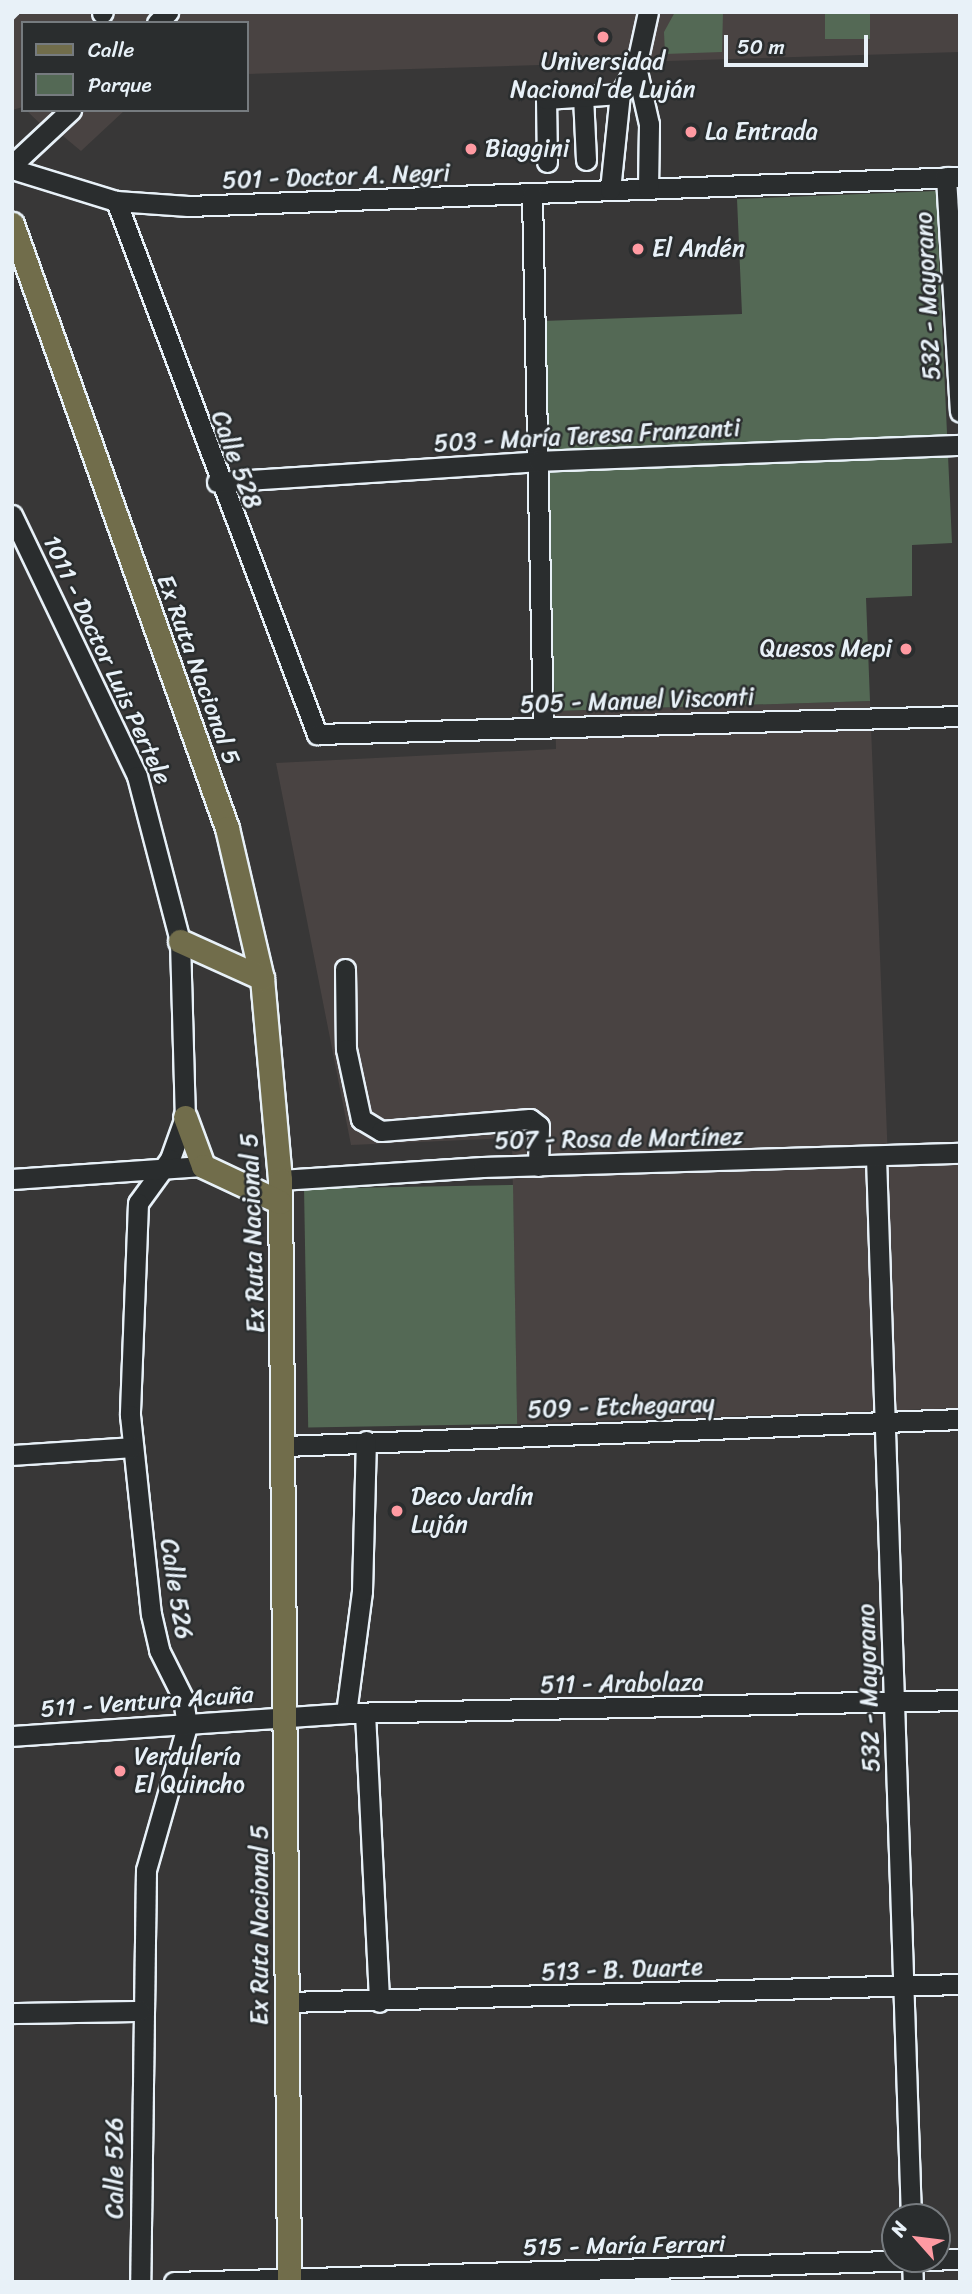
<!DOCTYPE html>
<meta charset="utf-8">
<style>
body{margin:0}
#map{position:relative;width:972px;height:2294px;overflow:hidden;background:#383737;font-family:Sriracha,sans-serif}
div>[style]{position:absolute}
.built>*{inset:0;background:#494342}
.green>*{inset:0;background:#546955;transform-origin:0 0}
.roads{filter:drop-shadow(2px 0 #e8f1f8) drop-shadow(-2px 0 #e8f1f8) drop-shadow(0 2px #e8f1f8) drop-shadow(0 -2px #e8f1f8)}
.minor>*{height:19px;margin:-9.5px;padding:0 9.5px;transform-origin:9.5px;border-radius:9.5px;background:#2a2d2e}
.major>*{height:23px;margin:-11.5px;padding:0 11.5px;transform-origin:11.5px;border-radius:11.5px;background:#716d4b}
.rail>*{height:5px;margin:-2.5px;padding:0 2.5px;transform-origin:2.5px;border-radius:2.5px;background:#e8f1f8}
.dots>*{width:19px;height:19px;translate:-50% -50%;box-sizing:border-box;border:4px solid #2a2d2e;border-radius:50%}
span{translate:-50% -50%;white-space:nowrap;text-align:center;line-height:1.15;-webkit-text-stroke:5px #2a2d2e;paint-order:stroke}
.poi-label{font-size:24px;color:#e8f1f8}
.left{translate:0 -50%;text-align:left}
.right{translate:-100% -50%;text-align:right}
.street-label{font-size:24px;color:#e8f1f8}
.frame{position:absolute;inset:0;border:14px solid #e8f1f8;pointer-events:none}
.legend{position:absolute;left:21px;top:21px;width:228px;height:91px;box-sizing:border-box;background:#2a2d2e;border:2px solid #767b7f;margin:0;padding:9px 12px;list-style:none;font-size:21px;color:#e8f1f8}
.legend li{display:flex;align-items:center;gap:14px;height:35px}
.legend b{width:35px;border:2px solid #767b7f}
.north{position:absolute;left:881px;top:2203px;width:70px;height:70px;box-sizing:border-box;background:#2a2d2e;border:2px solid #767b7f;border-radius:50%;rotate:298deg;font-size:19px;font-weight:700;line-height:28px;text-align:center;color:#e8f1f8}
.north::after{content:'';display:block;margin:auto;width:24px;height:32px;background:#ff9aa2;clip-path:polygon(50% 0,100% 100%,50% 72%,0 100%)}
.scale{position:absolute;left:724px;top:35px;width:144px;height:32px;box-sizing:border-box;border:4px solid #e8f1f8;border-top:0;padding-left:9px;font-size:21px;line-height:24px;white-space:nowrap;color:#e8f1f8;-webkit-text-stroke:5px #2a2d2e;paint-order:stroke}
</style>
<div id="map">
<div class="built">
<div style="clip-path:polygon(12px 12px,960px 12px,960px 52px,247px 74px,247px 23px,23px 23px,23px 107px,12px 110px)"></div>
<div style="clip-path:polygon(26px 110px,125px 110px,81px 151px,63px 136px,56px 139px)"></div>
<div style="clip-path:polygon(870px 701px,888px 1161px,960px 1159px,960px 1408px,517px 1424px,512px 1138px,351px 1145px,276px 763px,556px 749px,555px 711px)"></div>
</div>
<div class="green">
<div style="clip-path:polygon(675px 12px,723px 12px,722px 52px,665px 54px,664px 32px)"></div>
<div style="left:825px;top:12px;width:45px;height:27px"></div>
<div style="clip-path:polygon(936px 191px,952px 543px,912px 545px,912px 596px,866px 598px,870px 701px,555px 711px,542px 321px,742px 314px,737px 199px)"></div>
<div style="left:513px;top:1185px;width:239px;height:209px;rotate:89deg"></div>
</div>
<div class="roads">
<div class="minor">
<div style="left:102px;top:13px;width:1px;rotate:-45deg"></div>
<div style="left:157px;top:23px;width:16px;rotate:-45deg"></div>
<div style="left:583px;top:96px;width:64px;rotate:87.3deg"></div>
<div style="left:547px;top:162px;width:63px;rotate:-90.9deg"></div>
<div style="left:546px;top:99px;width:74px;rotate:-3.9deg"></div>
<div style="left:12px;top:165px;width:81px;rotate:-43deg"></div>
<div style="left:12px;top:169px;width:109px;rotate:17.1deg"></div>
<div style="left:116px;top:201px;width:72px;rotate:4deg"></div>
<div style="left:188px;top:206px;width:773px;rotate:-2.15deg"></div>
<div style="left:946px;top:177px;width:235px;rotate:86.6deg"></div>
<div style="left:648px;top:189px;width:65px;rotate:-89.1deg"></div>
<div style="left:649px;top:124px;width:58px;rotate:-102.8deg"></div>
<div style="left:636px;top:67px;width:56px;rotate:-77.7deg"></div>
<div style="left:610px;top:190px;width:97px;rotate:-84.1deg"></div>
<div style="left:620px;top:94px;width:31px;rotate:-59deg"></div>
<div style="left:532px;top:195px;width:533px;rotate:88.82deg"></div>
<div style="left:116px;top:201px;width:570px;rotate:69.34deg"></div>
<div style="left:317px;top:734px;width:643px;rotate:-1.6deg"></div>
<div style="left:217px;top:482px;width:322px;rotate:-3.7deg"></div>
<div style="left:538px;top:461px;width:422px;rotate:-2.2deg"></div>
<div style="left:12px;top:515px;width:289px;rotate:64.4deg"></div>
<div style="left:137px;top:776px;width:171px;rotate:75.4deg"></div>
<div style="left:180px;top:941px;width:176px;rotate:88.4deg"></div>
<div style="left:185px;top:1117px;width:45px;rotate:109.7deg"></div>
<div style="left:170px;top:1159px;width:54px;rotate:126deg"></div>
<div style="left:138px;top:1203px;width:212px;rotate:92.2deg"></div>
<div style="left:130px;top:1415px;width:200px;rotate:84deg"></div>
<div style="left:151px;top:1614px;width:37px;rotate:77deg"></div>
<div style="left:159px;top:1650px;width:54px;rotate:63.4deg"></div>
<div style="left:183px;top:1698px;width:28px;rotate:82deg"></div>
<div style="left:187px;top:1726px;width:150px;rotate:105.9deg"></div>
<div style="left:146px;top:1870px;width:412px;rotate:90.8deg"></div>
<div style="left:345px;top:969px;width:80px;rotate:89.3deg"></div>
<div style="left:346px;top:1049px;width:72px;rotate:77.9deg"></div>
<div style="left:361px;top:1119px;width:23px;rotate:31deg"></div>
<div style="left:381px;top:1131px;width:149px;rotate:-4.6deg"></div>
<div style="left:530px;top:1119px;width:11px;rotate:38deg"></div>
<div style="left:539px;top:1126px;width:40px;rotate:91.4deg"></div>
<div style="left:876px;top:1157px;width:1061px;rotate:88.11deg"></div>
<div style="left:12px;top:1179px;width:191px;rotate:-3.9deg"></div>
<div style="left:280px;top:1180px;width:203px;rotate:-3.7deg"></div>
<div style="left:483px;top:1167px;width:477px;rotate:-1.7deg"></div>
<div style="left:285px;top:1446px;width:676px;rotate:-2.29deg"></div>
<div style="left:12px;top:1455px;width:120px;rotate:-3.8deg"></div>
<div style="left:346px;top:1713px;width:123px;rotate:-82.5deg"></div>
<div style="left:362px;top:1591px;width:150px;rotate:-88.5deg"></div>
<div style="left:365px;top:1713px;width:289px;rotate:87.2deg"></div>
<div style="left:12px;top:1736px;width:335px;rotate:-3.9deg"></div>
<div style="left:346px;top:1713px;width:614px;rotate:-1.21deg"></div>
<div style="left:287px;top:2002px;width:673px;rotate:-1.53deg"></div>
<div style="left:12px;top:2013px;width:128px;rotate:-0.9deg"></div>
<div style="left:912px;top:2259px;width:23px;rotate:88deg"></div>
<div style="left:174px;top:2282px;width:786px;rotate:-1.68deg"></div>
</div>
<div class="major">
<div style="left:12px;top:224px;width:641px;rotate:70.41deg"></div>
<div style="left:227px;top:828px;width:154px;rotate:76.9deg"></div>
<div style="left:262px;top:978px;width:203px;rotate:84.9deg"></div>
<div style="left:280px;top:1180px;width:1102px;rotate:89.53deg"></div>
<div style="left:180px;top:941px;width:90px;rotate:24.3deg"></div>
<div style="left:185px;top:1117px;width:52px;rotate:69.8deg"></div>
<div style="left:203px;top:1166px;width:85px;rotate:25.1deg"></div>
</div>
</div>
<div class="rail">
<div style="left:12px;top:17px;width:7px;rotate:-45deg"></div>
</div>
<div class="dots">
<div style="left:603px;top:37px;background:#ff9aa2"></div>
<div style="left:691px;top:132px;background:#ff9aa2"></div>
<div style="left:471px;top:149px;background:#ff9aa2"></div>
<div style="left:638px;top:249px;background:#ff9aa2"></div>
<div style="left:906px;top:649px;background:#ff9aa2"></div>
<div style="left:397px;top:1511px;background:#ff9aa2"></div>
<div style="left:120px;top:1771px;background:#ff9aa2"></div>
</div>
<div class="poi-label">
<span style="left:603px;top:76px">Universidad<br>Nacional de Luján</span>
<span class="left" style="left:705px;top:132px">La Entrada</span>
<span class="left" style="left:485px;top:149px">Biaggini</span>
<span class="left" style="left:652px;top:249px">El Andén</span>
<span class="right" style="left:892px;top:649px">Quesos Mepi</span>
<span class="left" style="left:411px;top:1511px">Deco Jardín<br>Luján</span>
<span class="left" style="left:134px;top:1771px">Verdulería<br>El Quincho</span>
</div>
<div class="street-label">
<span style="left:336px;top:177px;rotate:-2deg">501 - Doctor A. Negri</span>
<span style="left:928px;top:296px;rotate:-93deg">532 - Mayorano</span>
<span style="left:587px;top:436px;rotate:-3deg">503 - María Teresa Franzanti</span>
<span style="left:236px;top:460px;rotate:70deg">Calle 528</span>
<span style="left:107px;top:660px;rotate:65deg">1011 - Doctor Luis Pertele</span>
<span style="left:198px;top:670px;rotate:70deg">Ex Ruta Nacional 5</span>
<span style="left:637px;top:701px;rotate:-2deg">505 - Manuel Visconti</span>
<span style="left:619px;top:1139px;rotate:-1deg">507 - Rosa de Martínez</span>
<span style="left:253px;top:1233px;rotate:-92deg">Ex Ruta Nacional 5</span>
<span style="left:621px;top:1407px;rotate:-2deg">509 - Etchegaray</span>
<span style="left:176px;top:1589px;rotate:81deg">Calle 526</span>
<span style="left:622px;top:1684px;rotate:-1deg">511 - Arabolaza</span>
<span style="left:869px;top:1688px;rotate:-92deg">532 - Mayorano</span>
<span style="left:147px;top:1702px;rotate:-4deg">511 - Ventura Acuña</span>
<span style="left:260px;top:1925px;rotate:-90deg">Ex Ruta Nacional 5</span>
<span style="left:622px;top:1970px;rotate:-2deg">513 - B. Duarte</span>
<span style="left:115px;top:2168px;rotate:-90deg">Calle 526</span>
<span style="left:624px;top:2246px;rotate:-1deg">515 - María Ferrari</span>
</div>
<div class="frame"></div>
<ul class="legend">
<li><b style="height:9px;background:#716d4b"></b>Calle</li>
<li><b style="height:19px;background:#546955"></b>Parque</li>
</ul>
<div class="north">N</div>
<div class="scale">50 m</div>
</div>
